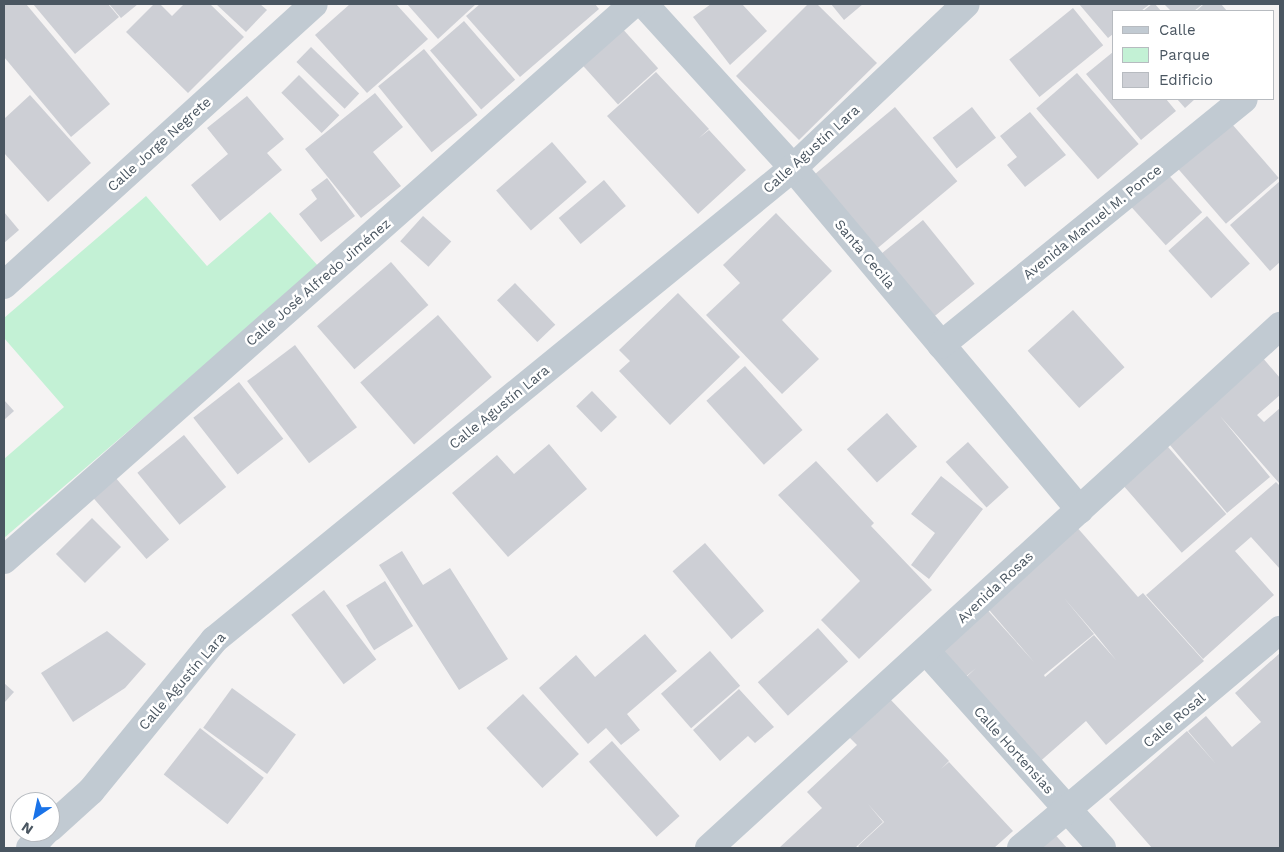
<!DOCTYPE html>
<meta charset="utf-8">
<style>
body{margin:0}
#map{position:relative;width:1284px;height:852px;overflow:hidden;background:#f5f3f3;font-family:"Work Sans",sans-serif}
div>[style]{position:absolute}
.green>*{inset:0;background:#c3f1d5}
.building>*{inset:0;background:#cdcfd5;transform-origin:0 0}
.street>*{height:28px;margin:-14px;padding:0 14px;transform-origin:14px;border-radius:14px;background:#c1cad2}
span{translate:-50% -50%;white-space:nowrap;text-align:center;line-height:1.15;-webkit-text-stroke:5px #fff;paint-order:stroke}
.street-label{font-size:14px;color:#4a5661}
.frame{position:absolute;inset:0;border:5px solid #4a5661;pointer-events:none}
.legend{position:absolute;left:1112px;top:10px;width:162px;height:90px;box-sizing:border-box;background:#fff;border:1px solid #b7bbc0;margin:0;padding:6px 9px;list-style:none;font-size:15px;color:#4a5661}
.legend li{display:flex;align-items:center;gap:10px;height:25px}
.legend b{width:25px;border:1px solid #b7bbc0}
.north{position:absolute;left:10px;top:792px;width:50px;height:50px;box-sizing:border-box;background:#fff;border:1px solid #b7bbc0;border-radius:50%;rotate:214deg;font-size:14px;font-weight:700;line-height:20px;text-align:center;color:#4a5661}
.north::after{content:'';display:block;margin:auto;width:18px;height:22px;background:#1a73e8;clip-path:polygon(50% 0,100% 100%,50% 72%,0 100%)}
</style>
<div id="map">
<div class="green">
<div style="clip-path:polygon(146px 196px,207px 266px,270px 212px,319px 267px,4px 538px,4px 459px,64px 407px,4px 338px,4px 318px)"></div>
</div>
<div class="building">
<div style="clip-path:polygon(4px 4px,26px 4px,110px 104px,71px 137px,4px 57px)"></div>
<div style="clip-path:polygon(33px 4px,108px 4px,119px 17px,75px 54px)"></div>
<div style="clip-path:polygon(109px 4px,138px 4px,121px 18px)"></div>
<div style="clip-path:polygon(154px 4px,160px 4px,172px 16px,184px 4px,210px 4px,244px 37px,188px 93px,126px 32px)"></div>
<div style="clip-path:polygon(216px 4px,260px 4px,267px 10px,246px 32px)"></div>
<div style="clip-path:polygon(350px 4px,396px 4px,428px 39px,367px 93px,315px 35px)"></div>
<div style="clip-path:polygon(407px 4px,476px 4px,438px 39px)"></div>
<div style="clip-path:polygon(480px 4px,595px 4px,599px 9px,520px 77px,466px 16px)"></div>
<div style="clip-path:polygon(711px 4px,742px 4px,767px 31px,730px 65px,693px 17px)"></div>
<div style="clip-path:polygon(808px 4px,817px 4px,877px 63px,799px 140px,736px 76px)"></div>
<div style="clip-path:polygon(831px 4px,863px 4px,844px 20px)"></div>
<div style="clip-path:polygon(1079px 4px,1150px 4px,1141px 11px,1113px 11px,1113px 34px,1108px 38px)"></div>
<div style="clip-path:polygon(1152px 4px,1155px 4px,1161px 11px,1143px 11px)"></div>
<div style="clip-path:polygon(1164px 4px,1203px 4px,1194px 11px,1171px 11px)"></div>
<div style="clip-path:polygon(1204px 4px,1221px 4px,1227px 11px,1196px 11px)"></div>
<div style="left:1073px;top:8px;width:48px;height:82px;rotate:51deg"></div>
<div style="left:464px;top:21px;width:78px;height:45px;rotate:49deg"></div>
<div style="left:620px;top:26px;width:57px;height:54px;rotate:48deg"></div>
<div style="left:311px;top:47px;width:67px;height:21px;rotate:44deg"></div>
<div style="left:424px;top:49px;width:85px;height:59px;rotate:51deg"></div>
<div style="clip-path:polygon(1113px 52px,1113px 99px,1166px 99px,1176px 111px,1141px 140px,1086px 74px)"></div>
<div style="clip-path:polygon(656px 72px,709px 129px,699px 138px,709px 130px,746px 170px,698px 214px,607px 116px)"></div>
<div style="left:1077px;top:73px;width:94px;height:54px;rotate:49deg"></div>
<div style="left:299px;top:75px;width:57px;height:25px;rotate:45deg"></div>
<div style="clip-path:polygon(375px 93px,403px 127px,373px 152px,401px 186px,361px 218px,305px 149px)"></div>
<div style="clip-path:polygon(30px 95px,91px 163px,48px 202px,4px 153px,4px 119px)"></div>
<div style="clip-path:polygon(247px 96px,284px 139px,267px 153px,282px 170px,220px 221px,191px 185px,228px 154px,207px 128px)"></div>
<div style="clip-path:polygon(1177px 99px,1195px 99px,1185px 108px)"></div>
<div style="left:895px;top:107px;width:97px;height:107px;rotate:50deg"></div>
<div style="left:972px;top:107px;width:39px;height:50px;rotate:52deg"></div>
<div style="clip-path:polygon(1030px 112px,1066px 155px,1025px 187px,1007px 165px,1017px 157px,1000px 136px)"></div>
<div style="left:1225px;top:116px;width:82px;height:70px;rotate:49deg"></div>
<div style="left:552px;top:142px;width:53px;height:74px;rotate:49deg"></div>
<div style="left:1164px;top:170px;width:57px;height:49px;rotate:48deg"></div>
<div style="clip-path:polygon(327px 178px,355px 216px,321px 242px,299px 214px,317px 199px,311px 190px)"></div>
<div style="left:604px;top:180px;width:34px;height:59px;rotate:50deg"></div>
<div style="clip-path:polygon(1280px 181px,1280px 262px,1270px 271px,1230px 225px)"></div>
<div style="clip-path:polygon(4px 212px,19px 230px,4px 243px)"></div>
<div style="clip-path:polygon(776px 213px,832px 271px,782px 320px,819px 359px,782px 394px,706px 315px,740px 283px,723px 265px)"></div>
<div style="left:423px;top:216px;width:38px;height:34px;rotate:42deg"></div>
<div style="left:1207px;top:216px;width:64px;height:52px;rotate:48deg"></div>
<div style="left:923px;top:220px;width:82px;height:56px;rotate:51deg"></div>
<div style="left:391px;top:262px;width:57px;height:98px;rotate:49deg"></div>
<div style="left:515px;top:283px;width:58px;height:25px;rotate:46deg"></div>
<div style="clip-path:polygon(678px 293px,740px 357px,670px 425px,619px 371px,630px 361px,619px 350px)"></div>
<div style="left:1073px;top:310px;width:77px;height:61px;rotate:48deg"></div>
<div style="left:438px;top:315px;width:82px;height:103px;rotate:49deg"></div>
<div style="left:295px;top:345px;width:103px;height:60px;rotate:53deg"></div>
<div style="clip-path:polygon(1262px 357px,1280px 378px,1280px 395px,1257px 415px,1264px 422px,1280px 408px,1280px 484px,1220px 416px,1270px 477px,1227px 513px,1164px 438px)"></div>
<div style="left:745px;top:366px;width:86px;height:52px;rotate:48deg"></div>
<div style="left:239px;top:382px;width:72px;height:58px;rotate:52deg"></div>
<div style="left:592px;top:391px;width:36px;height:22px;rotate:46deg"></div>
<div style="clip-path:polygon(4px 400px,14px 411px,4px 420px)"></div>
<div style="left:887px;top:413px;width:45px;height:54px;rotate:48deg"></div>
<div style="left:184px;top:435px;width:67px;height:60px;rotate:51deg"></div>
<div style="left:1162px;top:440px;width:98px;height:59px;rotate:49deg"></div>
<div style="left:968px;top:442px;width:61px;height:30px;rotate:48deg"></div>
<div style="clip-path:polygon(549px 444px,587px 489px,508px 557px,452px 493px,497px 455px,514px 474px)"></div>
<div style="clip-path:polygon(816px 461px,874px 523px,871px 526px,932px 590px,859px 659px,821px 620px,860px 581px,778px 495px)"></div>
<div style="left:114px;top:476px;width:84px;height:30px;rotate:49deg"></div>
<div style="clip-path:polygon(941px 476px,983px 509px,929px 579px,911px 565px,935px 533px,911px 514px)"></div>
<div style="clip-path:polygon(1276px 482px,1280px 486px,1280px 569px,1251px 537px,1235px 551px,1274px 595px,1203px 659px,1146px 595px)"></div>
<div style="left:92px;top:518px;width:41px;height:51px;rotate:45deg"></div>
<div style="clip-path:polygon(evenodd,1075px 525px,1138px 597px,1143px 593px,1204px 661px,1106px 745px,1086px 721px,1036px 765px,963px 680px,976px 668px,963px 679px,935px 647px,983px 605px,1034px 662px,984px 604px,1075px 525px,1064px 598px,1095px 634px,1116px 660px,1094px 635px,1045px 677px,1044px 675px,1094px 634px,1064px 598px)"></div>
<div style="left:705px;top:543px;width:90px;height:43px;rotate:49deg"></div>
<div style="clip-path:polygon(402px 551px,423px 585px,450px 568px,508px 659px,459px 690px,379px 565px)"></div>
<div style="left:385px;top:581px;width:53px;height:46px;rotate:58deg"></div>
<div style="left:324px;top:590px;width:87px;height:41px;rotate:53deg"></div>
<div style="left:818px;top:628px;width:45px;height:81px;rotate:48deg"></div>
<div style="clip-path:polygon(107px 631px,146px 664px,125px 688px,73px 722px,41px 673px)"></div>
<div style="clip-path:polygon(645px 634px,677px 671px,627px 714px,640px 730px,621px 745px,606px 728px,588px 744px,539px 688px,576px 655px,595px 677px)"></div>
<div style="left:710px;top:651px;width:46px;height:65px;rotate:49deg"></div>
<div style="clip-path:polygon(1280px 653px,1280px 848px,1152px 848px,1109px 799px,1187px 731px,1216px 764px,1188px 731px,1206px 716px,1232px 747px,1261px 722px,1235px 693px)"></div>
<div style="clip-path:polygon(4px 683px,14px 692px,4px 703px)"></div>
<div style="left:232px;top:688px;width:79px;height:49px;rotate:36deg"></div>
<div style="clip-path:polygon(739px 689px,774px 727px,755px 743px,748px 736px,720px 761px,693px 730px)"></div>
<div style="left:523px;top:694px;width:82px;height:50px;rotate:47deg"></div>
<div style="clip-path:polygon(890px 699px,949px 761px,941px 769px,949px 762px,1013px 831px,994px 848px,860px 848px,858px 846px,884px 822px,868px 804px,883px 822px,855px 848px,779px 848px,822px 808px,807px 792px,857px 745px,849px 737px)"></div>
<div style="left:200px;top:728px;width:81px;height:59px;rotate:38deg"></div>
<div style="left:612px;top:741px;width:101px;height:31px;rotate:48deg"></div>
<div style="clip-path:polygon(1051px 830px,1067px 848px,1029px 848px)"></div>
</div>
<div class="street">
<div style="left:644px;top:4px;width:222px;rotate:47.7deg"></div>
<div style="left:793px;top:168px;width:446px;rotate:50deg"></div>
<div style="left:4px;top:285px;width:418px;rotate:-42.2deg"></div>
<div style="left:941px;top:345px;width:390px;rotate:-39.1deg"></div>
<div style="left:4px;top:560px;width:840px;rotate:-41.47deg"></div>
<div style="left:926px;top:651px;width:264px;rotate:48.2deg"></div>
<div style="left:50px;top:828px;width:55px;rotate:-42.1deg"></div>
<div style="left:91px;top:791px;width:195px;rotate:-50.8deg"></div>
<div style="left:214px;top:640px;width:747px;rotate:-39.19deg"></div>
<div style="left:793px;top:168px;width:238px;rotate:-43.5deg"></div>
<div style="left:30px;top:848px;width:22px;rotate:-47deg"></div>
<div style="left:709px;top:848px;width:774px;rotate:-42.43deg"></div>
<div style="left:1021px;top:848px;width:339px;rotate:-40.1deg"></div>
</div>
<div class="street-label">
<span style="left:159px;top:144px;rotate:-42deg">Calle Jorge Negrete</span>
<span style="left:811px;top:149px;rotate:-42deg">Calle Agustín Lara</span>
<span style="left:1092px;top:222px;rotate:-39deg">Avenida Manuel M. Ponce</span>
<span style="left:865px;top:254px;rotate:50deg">Santa Cecila</span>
<span style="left:318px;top:282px;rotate:-41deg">Calle José Alfredo Jiménez</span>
<span style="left:499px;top:407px;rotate:-39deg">Calle Agustín Lara</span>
<span style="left:995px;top:587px;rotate:-43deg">Avenida Rosas</span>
<span style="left:182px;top:681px;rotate:-49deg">Calle Agustín Lara</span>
<span style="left:1174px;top:720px;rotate:-40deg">Calle Rosal</span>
<span style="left:1014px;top:750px;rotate:48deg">Calle Hortensias</span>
</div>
<div class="frame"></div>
<ul class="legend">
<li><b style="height:6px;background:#c1cad2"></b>Calle</li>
<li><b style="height:14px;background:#c3f1d5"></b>Parque</li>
<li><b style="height:14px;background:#cdcfd5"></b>Edificio</li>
</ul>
<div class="north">N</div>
</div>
